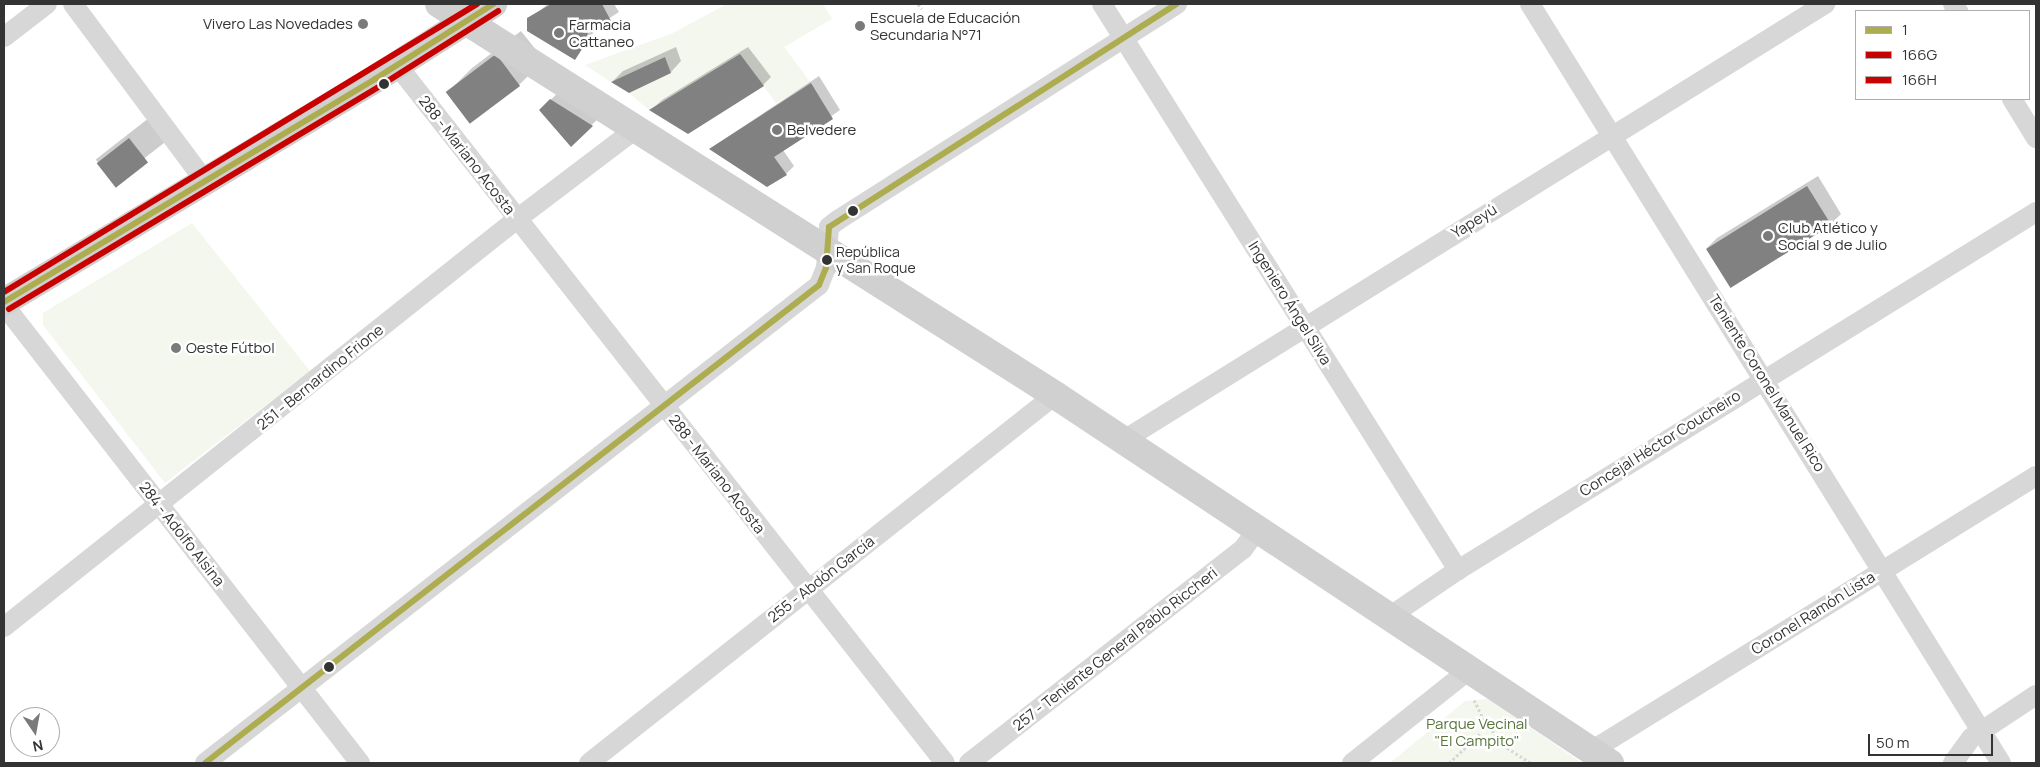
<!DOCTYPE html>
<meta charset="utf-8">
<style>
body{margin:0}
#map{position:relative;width:2040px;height:767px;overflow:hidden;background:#fff;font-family:Manrope,sans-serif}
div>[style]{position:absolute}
.green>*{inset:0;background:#f3f7ee}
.shadow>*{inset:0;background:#0003;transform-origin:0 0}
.building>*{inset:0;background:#818181;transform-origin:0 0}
.path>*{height:3px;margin-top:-1.5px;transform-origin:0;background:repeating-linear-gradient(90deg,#d7d7d7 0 2.5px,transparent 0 5px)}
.minor>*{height:20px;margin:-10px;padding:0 10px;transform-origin:10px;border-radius:10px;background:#d7d7d7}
.secondary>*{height:28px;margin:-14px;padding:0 14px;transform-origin:14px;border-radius:14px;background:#d0d0d0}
.bus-1>*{height:6px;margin:-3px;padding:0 3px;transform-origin:3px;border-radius:3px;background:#adad4f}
.bus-2>*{height:6px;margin:-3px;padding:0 3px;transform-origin:3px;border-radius:3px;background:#c70201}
.bus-3>*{height:6px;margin:-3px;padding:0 3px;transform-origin:3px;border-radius:3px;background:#c70201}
.dots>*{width:14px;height:14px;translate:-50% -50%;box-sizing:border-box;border:2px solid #fff;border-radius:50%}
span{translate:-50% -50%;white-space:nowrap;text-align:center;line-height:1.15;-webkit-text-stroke:5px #fff;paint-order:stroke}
.bus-label{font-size:14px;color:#333}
.left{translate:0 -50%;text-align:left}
.poi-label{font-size:15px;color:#333}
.right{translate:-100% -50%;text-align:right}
.street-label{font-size:15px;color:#333}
.park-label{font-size:15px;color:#57743b}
.frame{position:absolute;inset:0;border:5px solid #333;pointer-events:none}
.legend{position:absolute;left:1855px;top:10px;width:175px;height:90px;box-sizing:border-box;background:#fff;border:1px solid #adadad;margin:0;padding:6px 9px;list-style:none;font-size:15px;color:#333}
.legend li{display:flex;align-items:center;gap:10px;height:25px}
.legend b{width:25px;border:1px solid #adadad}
.north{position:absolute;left:10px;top:707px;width:50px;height:50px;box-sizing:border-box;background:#fff;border:1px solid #adadad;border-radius:50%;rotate:168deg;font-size:14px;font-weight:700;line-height:20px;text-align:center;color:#333}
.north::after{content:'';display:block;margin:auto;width:18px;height:22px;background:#7a7a7a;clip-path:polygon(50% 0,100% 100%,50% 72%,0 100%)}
.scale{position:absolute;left:1868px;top:734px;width:125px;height:22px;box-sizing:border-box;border:2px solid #333;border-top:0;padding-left:6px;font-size:15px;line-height:18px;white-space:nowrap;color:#333;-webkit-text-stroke:4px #fff;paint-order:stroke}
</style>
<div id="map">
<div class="green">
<div style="clip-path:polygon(727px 4px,823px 4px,832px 19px,784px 47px,811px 83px,776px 103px,740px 54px,649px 110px,629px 93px,671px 73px,665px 57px,611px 82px,585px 65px,673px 33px)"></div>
<div style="clip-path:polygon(192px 223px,310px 371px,165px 483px,43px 325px,43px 313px)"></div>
<div style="clip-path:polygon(1488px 699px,1582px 763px,1390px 763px,1465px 701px)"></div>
</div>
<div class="shadow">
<div style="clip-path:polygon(548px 4px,614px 4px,619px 12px,599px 25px,575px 58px,529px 19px)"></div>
<div style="clip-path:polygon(521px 31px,544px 60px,519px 85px,470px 122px,448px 92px,472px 68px)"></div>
<div style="clip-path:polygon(676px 47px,681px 61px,671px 72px,630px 92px,613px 81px,623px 71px)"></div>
<div style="clip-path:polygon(748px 47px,771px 77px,763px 85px,688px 133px,651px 110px,662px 100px)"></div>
<div style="clip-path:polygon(819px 76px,840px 110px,783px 150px,794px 166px,786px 174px,711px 148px)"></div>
<div style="clip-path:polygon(562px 89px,602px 115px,571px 145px,540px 110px)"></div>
<div style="left:154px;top:114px;width:29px;height:74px;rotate:52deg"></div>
<div style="clip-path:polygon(1818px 176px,1841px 214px,1831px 224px,1730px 286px,1707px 248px,1717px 238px)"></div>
</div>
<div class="building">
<div style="clip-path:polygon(551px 4px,602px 4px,611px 21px,596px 28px,592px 33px,565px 22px,591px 35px,575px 60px,527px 31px,527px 18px)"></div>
<div style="left:496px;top:54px;width:40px;height:63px;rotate:53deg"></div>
<div style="clip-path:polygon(740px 54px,764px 86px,688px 134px,649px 110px)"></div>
<div style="clip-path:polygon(665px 57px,671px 73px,629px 93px,611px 82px)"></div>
<div style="clip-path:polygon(811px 83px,833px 119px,774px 157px,787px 175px,767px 187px,709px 149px)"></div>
<div style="clip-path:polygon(550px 99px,593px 126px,571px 147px,539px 110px)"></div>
<div style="left:129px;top:138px;width:31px;height:41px;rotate:52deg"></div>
<div style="left:1807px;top:186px;width:46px;height:119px;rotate:58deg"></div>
</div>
<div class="path">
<div style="left:918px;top:4px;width:6px;rotate:51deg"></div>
<div style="left:1474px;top:700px;width:20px;rotate:63deg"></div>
<div style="left:1483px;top:718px;width:34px;rotate:53deg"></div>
<div style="left:1503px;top:745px;width:33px;rotate:33deg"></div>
<div style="left:1449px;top:763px;width:55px;rotate:-43.5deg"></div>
</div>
<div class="minor">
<div style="left:73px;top:4px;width:221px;rotate:53.3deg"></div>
<div style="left:1102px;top:4px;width:669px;rotate:57.83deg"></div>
<div style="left:1530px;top:4px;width:893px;rotate:58.18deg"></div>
<div style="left:1953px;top:4px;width:9px;rotate:54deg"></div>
<div style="left:4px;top:37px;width:54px;rotate:-37.5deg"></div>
<div style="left:397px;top:65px;width:887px;rotate:51.86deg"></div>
<div style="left:2012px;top:99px;width:46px;rotate:58.4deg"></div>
<div style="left:4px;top:305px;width:580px;rotate:52.14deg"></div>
<div style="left:1124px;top:440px;width:826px;rotate:-31.88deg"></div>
<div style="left:1389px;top:617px;width:83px;rotate:-34.3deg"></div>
<div style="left:1458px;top:570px;width:680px;rotate:-31.77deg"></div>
<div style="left:4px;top:627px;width:655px;rotate:-38.5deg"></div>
<div style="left:517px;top:219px;width:151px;rotate:-37.2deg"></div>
<div style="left:1591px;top:751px;width:523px;rotate:-31.72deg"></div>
<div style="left:205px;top:763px;width:778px;rotate:-37.9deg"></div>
<div style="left:819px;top:285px;width:18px;rotate:-68deg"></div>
<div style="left:826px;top:268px;width:41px;rotate:-85.8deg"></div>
<div style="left:829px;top:227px;width:11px;rotate:-38deg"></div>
<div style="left:838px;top:220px;width:402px;rotate:-32.5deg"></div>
<div style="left:589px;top:763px;width:594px;rotate:-38.3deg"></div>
<div style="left:969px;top:763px;width:348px;rotate:-38deg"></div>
<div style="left:1243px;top:549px;width:24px;rotate:-54deg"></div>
<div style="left:1352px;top:763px;width:149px;rotate:-38.5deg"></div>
<div style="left:1953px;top:763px;width:31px;rotate:-54deg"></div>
<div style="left:1971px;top:738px;width:78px;rotate:-33.5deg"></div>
</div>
<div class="secondary">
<div style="left:439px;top:4px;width:730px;rotate:32.4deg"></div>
<div style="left:1055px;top:395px;width:666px;rotate:33.55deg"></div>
<div style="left:4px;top:302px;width:433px;rotate:-31deg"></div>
<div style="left:375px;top:79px;width:140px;rotate:-32.4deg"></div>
</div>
<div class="bus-1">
<div style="left:4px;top:302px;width:433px;rotate:-31deg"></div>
<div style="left:375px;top:79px;width:140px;rotate:-32.4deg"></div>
<div style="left:205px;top:763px;width:778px;rotate:-37.9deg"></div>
<div style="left:819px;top:285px;width:18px;rotate:-68deg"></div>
<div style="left:826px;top:268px;width:41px;rotate:-85.8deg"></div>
<div style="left:829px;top:227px;width:413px;rotate:-32.7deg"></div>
</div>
<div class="bus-2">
<div style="left:9px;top:309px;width:433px;rotate:-31deg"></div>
<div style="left:380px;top:86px;width:140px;rotate:-32.4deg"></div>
</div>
<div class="bus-3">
<div style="left:4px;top:292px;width:554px;rotate:-31.34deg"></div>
</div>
<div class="dots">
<div style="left:363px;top:24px;background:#7a7a7a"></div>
<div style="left:860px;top:26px;background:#7a7a7a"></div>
<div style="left:559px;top:33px;background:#7a7a7a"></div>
<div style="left:384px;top:84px;background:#333"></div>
<div style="left:777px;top:130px;background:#7a7a7a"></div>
<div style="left:853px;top:211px;background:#333"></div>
<div style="left:1768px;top:236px;background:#7a7a7a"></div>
<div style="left:827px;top:260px;background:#333"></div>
<div style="left:176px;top:348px;background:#7a7a7a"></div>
<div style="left:329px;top:667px;background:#333"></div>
</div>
<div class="bus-label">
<span class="left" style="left:836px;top:260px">República<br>y San Roque</span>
</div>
<div class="poi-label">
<span class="left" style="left:870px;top:26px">Escuela de Educación<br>Secundaria N°71</span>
<span class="right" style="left:353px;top:24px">Vivero Las Novedades</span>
<span class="left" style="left:569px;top:33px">Farmacia<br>Cattaneo</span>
<span class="left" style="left:787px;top:130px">Belvedere</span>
<span class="left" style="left:1778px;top:236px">Club Atlético y<br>Social 9 de Julio</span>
<span class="left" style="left:186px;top:348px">Oeste Fútbol</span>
</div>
<div class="street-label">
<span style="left:467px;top:155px;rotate:52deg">288 - Mariano Acosta</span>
<span style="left:1474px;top:221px;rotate:-32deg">Yapeyú</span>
<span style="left:1290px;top:303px;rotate:58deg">Ingeniero Ángel Silva</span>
<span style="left:320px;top:377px;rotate:-39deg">251 - Bernardino Frione</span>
<span style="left:1767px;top:383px;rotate:58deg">Teniente Coronel Manuel Rico</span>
<span style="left:1660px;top:443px;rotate:-32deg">Concejal Héctor Coucheiro</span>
<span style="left:717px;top:474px;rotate:52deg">288 - Mariano Acosta</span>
<span style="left:182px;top:534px;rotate:52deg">284 - Adolfo Alsina</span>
<span style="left:821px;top:579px;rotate:-38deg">255 - Abdón García</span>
<span style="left:1813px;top:613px;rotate:-32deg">Coronel Ramón Lista</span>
<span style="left:1115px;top:649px;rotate:-38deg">257 - Teniente General Pablo Riccheri</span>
</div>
<div class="park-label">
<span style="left:1477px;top:732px">Parque Vecinal<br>"El Campito"</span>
</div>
<div class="frame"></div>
<ul class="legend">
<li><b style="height:6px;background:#adad4f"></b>1</li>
<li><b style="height:6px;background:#c70201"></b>166G</li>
<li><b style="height:6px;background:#c70201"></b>166H</li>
</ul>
<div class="north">N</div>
<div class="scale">50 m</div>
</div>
